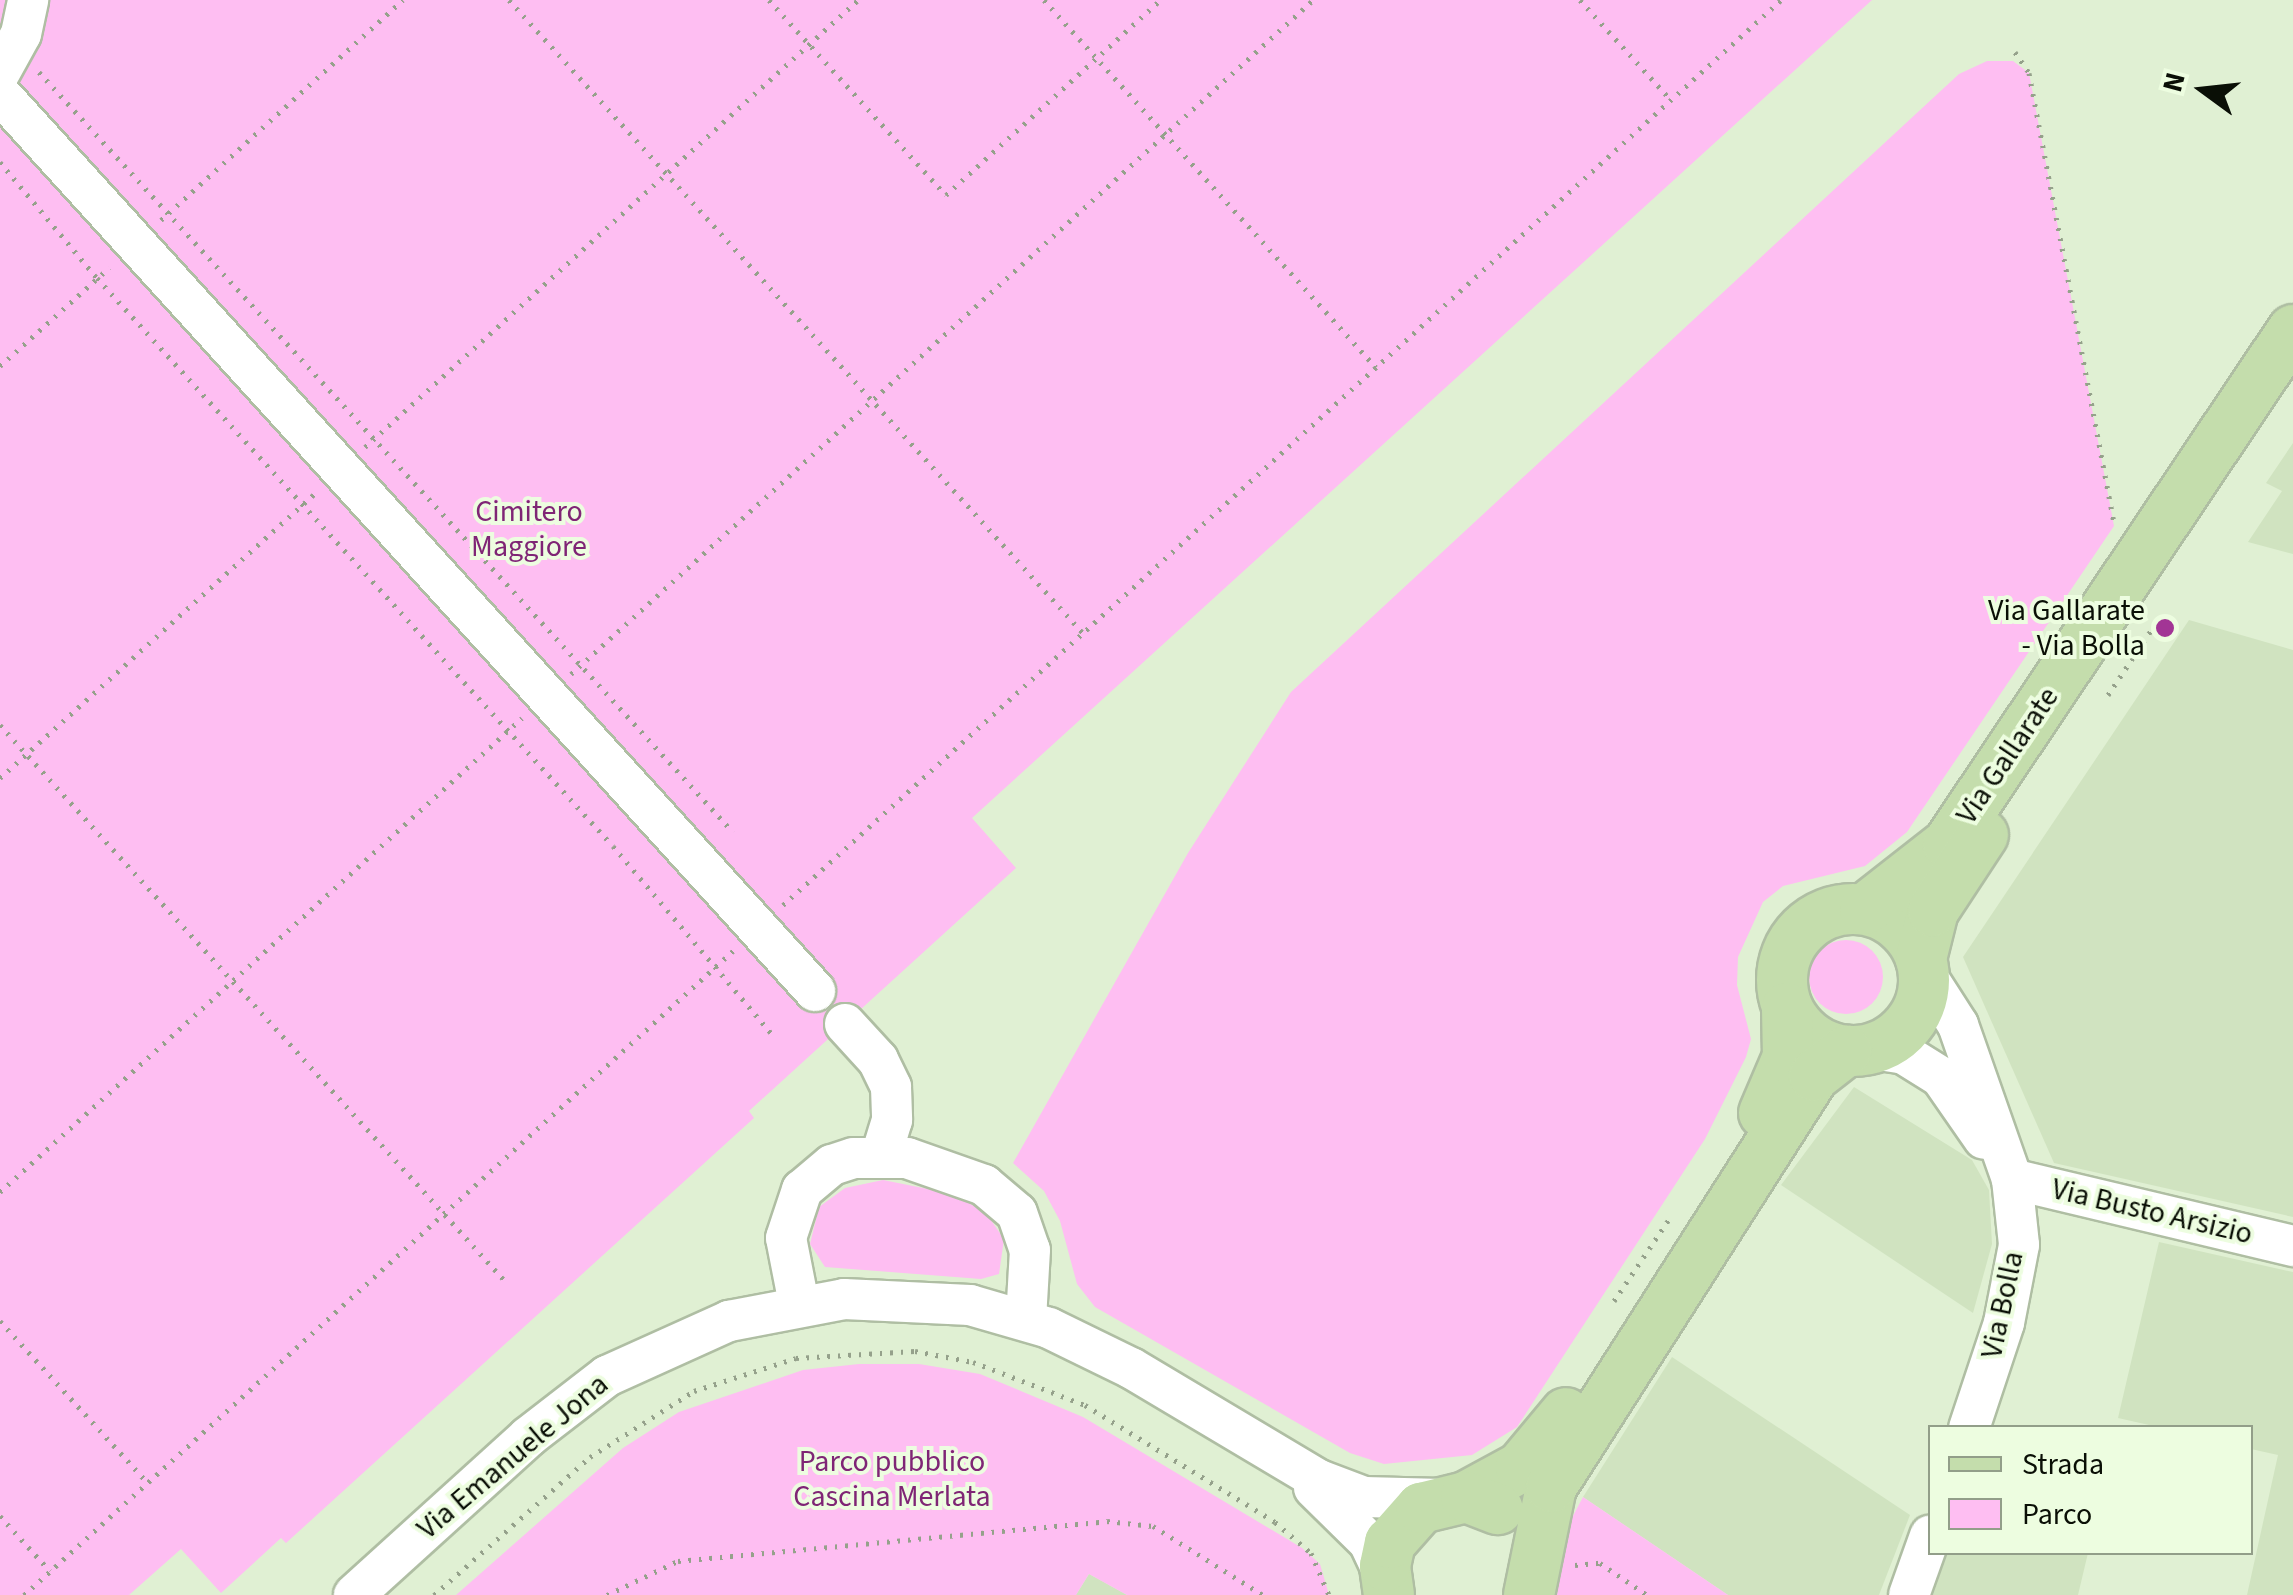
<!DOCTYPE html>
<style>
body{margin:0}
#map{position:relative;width:2293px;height:1595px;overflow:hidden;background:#e0f0d3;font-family:"Source Sans 3",sans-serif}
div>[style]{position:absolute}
.built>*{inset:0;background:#d0e3c0}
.green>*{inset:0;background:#febef2}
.round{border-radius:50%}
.path>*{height:5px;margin-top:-2.5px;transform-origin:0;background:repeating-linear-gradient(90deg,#95a18b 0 2.5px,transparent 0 10.5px)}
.roads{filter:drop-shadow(2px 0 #afbea3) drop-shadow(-2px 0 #afbea3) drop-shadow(0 2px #afbea3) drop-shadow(0 -2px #afbea3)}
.minor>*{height:40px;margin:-20px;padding:0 20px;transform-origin:20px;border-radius:20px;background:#fff}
.major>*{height:50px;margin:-25px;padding:0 25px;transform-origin:25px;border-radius:25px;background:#c4ddac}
.major>.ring{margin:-25px;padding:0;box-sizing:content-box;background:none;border:50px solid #c4ddac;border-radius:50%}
.dots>*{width:28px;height:28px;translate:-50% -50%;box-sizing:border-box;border:5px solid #edfde0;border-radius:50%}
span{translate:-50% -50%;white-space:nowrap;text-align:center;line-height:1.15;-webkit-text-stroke:8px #edfde0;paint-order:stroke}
.park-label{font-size:30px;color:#7f2575}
.poi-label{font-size:30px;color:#0a0f06}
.right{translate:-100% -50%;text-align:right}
.street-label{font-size:30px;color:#0a0f06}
.legend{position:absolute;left:1928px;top:1425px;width:325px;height:130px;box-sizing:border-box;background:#edfde0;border:2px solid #929e89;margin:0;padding:12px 18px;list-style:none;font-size:30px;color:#0a0f06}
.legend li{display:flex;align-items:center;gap:20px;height:50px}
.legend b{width:50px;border:2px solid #929e89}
.north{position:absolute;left:2153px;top:40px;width:100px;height:100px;-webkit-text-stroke:8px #edfde0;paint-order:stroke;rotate:285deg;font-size:28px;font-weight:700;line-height:40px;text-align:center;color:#0a0f06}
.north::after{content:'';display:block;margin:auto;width:35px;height:45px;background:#0a0f06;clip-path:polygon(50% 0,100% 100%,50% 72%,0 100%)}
</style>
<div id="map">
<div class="built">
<div style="clip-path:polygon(2293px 443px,2293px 554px,2248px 542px,2282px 491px,2266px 483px)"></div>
<div style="clip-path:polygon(2189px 620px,2293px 650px,2293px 1217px,2054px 1163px,1963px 957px)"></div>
<div style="clip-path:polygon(1854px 1087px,1972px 1160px,1989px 1190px,1992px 1244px,1973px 1313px,1781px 1185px)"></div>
<div style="clip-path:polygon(2159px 1242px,2293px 1272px,2293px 1595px,2247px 1595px,2278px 1455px,2251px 1449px,2250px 1428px,2158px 1427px,2118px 1418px)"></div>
<div style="clip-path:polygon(1672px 1357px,1910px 1515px,1879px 1595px,1728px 1595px,1583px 1497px)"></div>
<div style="clip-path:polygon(1947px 1553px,2088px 1552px,2088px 1553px,2078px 1595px,1933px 1595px)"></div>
<div style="clip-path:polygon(1089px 1574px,1127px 1595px,1076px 1595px)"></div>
</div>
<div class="green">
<div style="clip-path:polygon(0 0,1872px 0,972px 818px,1016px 868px,749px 1111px,754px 1118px,286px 1543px,281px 1538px,221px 1593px,181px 1549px,129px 1595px,0 1595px)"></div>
<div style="clip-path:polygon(1987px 61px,2013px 61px,2029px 73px,2114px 526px,1907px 832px,1865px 866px,1783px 886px,1763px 902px,1738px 957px,1737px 985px,1751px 1039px,1746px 1057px,1705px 1139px,1517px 1427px,1472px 1455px,1384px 1464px,1350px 1453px,1095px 1307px,1077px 1284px,1060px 1221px,1044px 1191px,1013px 1163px,1188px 853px,1291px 692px,1959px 74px)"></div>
<div class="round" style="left:1809px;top:940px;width:74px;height:74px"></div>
<div style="clip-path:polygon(883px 1180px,953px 1194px,986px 1213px,1004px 1239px,999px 1274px,981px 1279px,825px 1267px,810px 1244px,819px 1207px,845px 1188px)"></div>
<div style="clip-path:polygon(859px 1364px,919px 1364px,980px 1374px,1083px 1417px,1302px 1548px,1320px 1564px,1329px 1595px,1127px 1595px,1089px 1574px,1076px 1595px,456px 1595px,623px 1448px,679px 1412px,803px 1370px)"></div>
<div style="clip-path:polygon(1583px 1497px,1728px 1595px,1557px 1595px,1566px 1529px)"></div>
</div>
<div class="path">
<div style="left:509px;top:0;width:854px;rotate:47.8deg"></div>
<div style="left:769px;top:0;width:263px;rotate:47.8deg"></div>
<div style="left:946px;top:195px;width:290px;rotate:-42.3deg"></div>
<div style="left:1044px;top:0;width:495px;rotate:47.9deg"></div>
<div style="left:1580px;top:0;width:135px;rotate:47.7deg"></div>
<div style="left:2015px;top:52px;width:25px;rotate:56deg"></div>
<div style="left:2029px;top:73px;width:460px;rotate:79.3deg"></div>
<div style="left:39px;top:72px;width:1029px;rotate:47.6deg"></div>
<div style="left:0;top:162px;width:151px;rotate:50.1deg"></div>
<div style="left:97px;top:278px;width:767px;rotate:47.75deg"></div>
<div style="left:613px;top:846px;width:246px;rotate:49.8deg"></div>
<div style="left:161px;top:220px;width:327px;rotate:-42.3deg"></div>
<div style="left:0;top:366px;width:147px;rotate:-42deg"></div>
<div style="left:365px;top:447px;width:665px;rotate:-42.2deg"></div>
<div style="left:571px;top:674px;width:1002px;rotate:-42.25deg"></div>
<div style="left:2108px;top:695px;width:83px;rotate:-56.3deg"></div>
<div style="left:0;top:725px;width:753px;rotate:47.75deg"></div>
<div style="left:0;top:778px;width:426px;rotate:-42.1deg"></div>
<div style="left:783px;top:905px;width:1347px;rotate:-42.2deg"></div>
<div style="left:0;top:1192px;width:705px;rotate:-42.24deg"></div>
<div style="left:1614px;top:1301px;width:99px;rotate:-56.1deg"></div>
<div style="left:0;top:1321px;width:219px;rotate:47.6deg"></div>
<div style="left:0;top:1516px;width:74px;rotate:47.7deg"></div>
<div style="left:1575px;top:1565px;width:25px;rotate:-5deg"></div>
<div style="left:1600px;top:1563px;width:57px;rotate:34.2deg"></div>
<div style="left:24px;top:1595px;width:959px;rotate:-42.25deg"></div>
<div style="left:434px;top:1595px;width:208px;rotate:-41.5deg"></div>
<div style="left:590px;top:1457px;width:123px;rotate:-32.4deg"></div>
<div style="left:694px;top:1391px;width:107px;rotate:-17.9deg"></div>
<div style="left:796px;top:1358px;width:119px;rotate:-3.4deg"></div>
<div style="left:915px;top:1351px;width:59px;rotate:10.7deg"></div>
<div style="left:973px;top:1362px;width:120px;rotate:21deg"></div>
<div style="left:1085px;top:1405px;width:223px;rotate:31.6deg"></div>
<div style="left:1275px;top:1522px;width:48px;rotate:40.7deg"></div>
<div style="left:1311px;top:1553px;width:46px;rotate:66.8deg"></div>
<div style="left:607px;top:1595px;width:79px;rotate:-25.6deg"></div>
<div style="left:678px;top:1561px;width:431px;rotate:-5.3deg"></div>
<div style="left:1107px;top:1521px;width:46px;rotate:6.2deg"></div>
<div style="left:1153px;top:1526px;width:130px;rotate:32.1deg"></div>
</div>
<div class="roads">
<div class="minor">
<div style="left:0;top:72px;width:43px;rotate:-61.1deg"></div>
<div style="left:21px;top:34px;width:35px;rotate:-78deg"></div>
<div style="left:0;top:94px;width:1212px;rotate:47.74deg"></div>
<div style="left:1924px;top:972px;width:63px;rotate:57.3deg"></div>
<div style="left:1958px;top:1025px;width:163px;rotate:70.7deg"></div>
<div style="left:2012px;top:1179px;width:66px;rotate:83.9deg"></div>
<div style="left:2019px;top:1245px;width:79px;rotate:100.9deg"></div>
<div style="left:2004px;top:1323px;width:111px;rotate:108.4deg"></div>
<div style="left:845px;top:1024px;width:49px;rotate:47.5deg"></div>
<div style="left:878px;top:1060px;width:30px;rotate:64deg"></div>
<div style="left:891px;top:1087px;width:33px;rotate:88deg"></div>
<div style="left:892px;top:1120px;width:39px;rotate:107deg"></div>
<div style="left:1873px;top:1049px;width:31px;rotate:9deg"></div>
<div style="left:1904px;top:1054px;width:44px;rotate:31.9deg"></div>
<div style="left:1941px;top:1077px;width:75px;rotate:55.3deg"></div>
<div style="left:2012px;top:1179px;width:289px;rotate:13.4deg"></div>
<div style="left:799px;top:1304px;width:67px;rotate:-101.1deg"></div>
<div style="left:786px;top:1238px;width:51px;rotate:-71.6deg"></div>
<div style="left:802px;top:1190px;width:39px;rotate:-40deg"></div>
<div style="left:832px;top:1165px;width:23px;rotate:-18deg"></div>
<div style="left:854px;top:1158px;width:53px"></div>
<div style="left:907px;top:1158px;width:82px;rotate:19.3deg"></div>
<div style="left:984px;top:1185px;width:43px;rotate:40.3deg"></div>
<div style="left:1017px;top:1213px;width:39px;rotate:71deg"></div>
<div style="left:1030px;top:1250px;width:70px;rotate:93.3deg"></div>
<div style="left:1314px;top:1488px;width:77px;rotate:44.5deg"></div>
<div style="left:1369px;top:1542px;width:40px;rotate:65deg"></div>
<div style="left:354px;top:1595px;width:235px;rotate:-42.2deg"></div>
<div style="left:528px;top:1437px;width:100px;rotate:-37.7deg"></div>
<div style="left:607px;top:1376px;width:134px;rotate:-24.3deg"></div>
<div style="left:729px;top:1321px;width:117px;rotate:-10.8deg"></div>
<div style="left:844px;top:1299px;width:126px;rotate:2.7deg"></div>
<div style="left:970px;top:1305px;width:82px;rotate:16.2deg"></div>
<div style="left:1049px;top:1328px;width:91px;rotate:26deg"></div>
<div style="left:1131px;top:1368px;width:219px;rotate:30.8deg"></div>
<div style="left:1319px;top:1480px;width:48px;rotate:20.7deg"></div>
<div style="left:1364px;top:1497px;width:79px;rotate:1.5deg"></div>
<div style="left:1909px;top:1595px;width:63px;rotate:-70.4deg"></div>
</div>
<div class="major">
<div class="ring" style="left:1782px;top:909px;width:92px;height:92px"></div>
<div style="left:1865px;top:909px;width:105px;rotate:-38.1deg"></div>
<div style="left:1948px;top:844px;width:619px;rotate:-56.13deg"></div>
<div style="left:1921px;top:959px;width:49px;rotate:-76deg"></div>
<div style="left:1933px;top:911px;width:91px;rotate:-56.7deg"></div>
<div style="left:1764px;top:1113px;width:61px;rotate:-66.8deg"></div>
<div style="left:1788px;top:1057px;width:49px;rotate:-91.2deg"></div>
<div style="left:1466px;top:1497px;width:63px;rotate:-28.6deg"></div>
<div style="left:1521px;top:1467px;width:70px;rotate:-50.2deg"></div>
<div style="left:1389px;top:1595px;width:29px;rotate:-98deg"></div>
<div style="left:1385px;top:1566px;width:24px;rotate:-78deg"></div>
<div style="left:1390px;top:1543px;width:47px;rotate:-48.5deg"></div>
<div style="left:1421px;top:1508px;width:46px;rotate:-13.7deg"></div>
<div style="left:1466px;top:1497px;width:34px;rotate:21deg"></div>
<div style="left:1529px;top:1595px;width:110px;rotate:-78.5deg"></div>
<div style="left:1551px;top:1487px;width:488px;rotate:-57.4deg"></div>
<div style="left:1814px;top:1076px;width:41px;rotate:-38deg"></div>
</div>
</div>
<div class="dots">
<div style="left:2165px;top:628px;background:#a23595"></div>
</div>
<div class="park-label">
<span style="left:529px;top:529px">Cimitero<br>Maggiore</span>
<span style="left:892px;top:1479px">Parco pubblico<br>Cascina Merlata</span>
</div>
<div class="poi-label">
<span class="right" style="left:2145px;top:628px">Via Gallarate<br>- Via Bolla</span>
</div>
<div class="street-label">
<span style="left:2008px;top:756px;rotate:-56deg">Via Gallarate</span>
<span style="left:2152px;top:1212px;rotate:13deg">Via Busto Arsizio</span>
<span style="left:2003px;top:1305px;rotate:-78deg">Via Bolla</span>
<span style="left:513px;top:1457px;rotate:-40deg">Via Emanuele Jona</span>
</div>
<ul class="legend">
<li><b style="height:12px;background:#c4ddac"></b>Strada</li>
<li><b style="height:28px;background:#febef2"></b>Parco</li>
</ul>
<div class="north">N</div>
</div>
